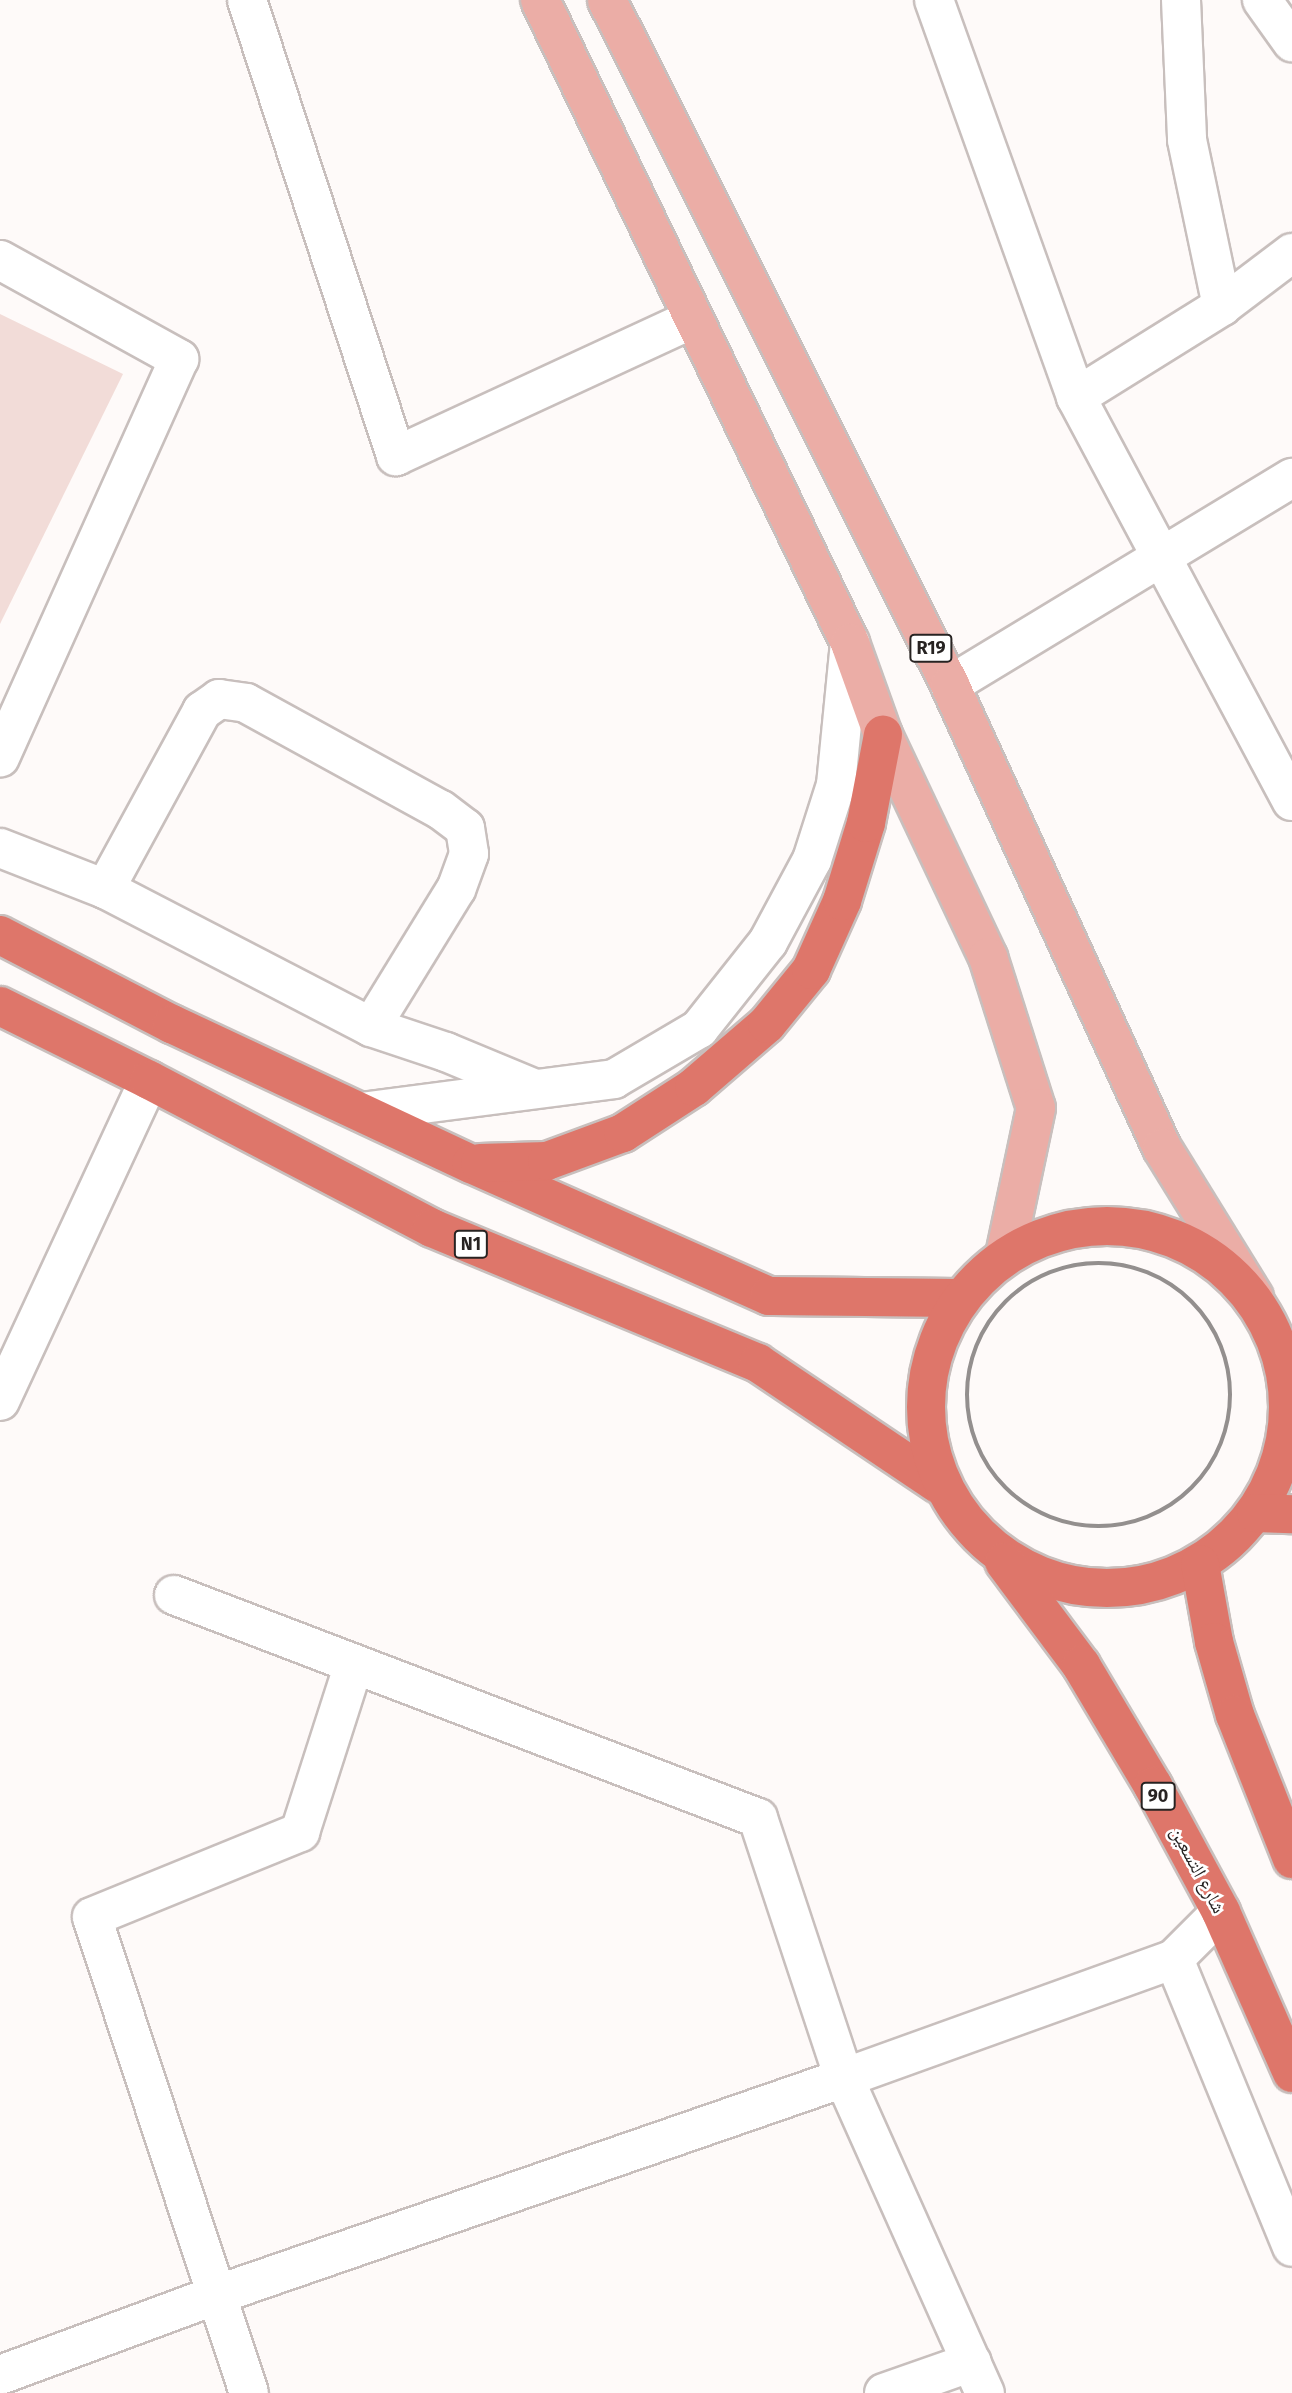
<!DOCTYPE html>
<meta charset="utf-8">
<style>
body{margin:0}
#map{position:relative;width:1292px;height:2393px;overflow:hidden;background:#fefaf9;font-family:"Fira Sans","Noto Naskh Arabic",sans-serif}
div>[style]{position:absolute}
.building>*{inset:0;background:#f2dcd8}
.path>*{height:4.5px;margin-top:-2.25px;transform-origin:0;background:repeating-linear-gradient(90deg,#938f8e 0 2px,transparent 0 7px)}
.path>.ring{margin:-2.25px;padding:0;box-sizing:content-box;background:none;border:4.5px solid #938f8e;border-radius:50%}
.roads{filter:drop-shadow(2px 0 #c8bfbd) drop-shadow(-2px 0 #c8bfbd) drop-shadow(0 2px #c8bfbd) drop-shadow(0 -2px #c8bfbd)}
.minor>*{height:38px;margin:-19px;padding:0 19px;transform-origin:19px;border-radius:19px;background:#fff}
.major>*{height:38px;margin:-19px;padding:0 19px;transform-origin:19px;border-radius:19px;background:#ebada6}
.highway>*{height:38px;margin:-19px;padding:0 19px;transform-origin:19px;border-radius:19px;background:#de766a}
.highway>.ring{margin:-19px;padding:0;box-sizing:content-box;background:none;border:38px solid #de766a;border-radius:50%}
span{translate:-50% -50%;white-space:nowrap;text-align:center;line-height:1.15;-webkit-text-stroke:5px #fff;paint-order:stroke}
.shield-label span{padding:2px 5px;background:#fff;border:2px solid;border-radius:5px;-webkit-text-stroke-width:0}
.shield-label{font-size:18px;color:#272322;font-weight:700}
.street-label{font-size:19px;color:#272322}
</style>
<div id="map">
<div class="building">
<div style="clip-path:polygon(0 314px,123px 374px,0 624px)"></div>
</div>
<div class="path">
<div class="ring" style="left:967px;top:1263px;width:259.5px;height:259.5px"></div>
</div>
<div class="roads">
<div class="minor">
<div style="left:247px;top:0;width:480px;rotate:71.9deg"></div>
<div style="left:396px;top:456px;width:326px;rotate:-24.8deg"></div>
<div style="left:934px;top:0;width:422px;rotate:70.3deg"></div>
<div style="left:1076px;top:397px;width:458px;rotate:61.9deg"></div>
<div style="left:1181px;top:0;width:140px;rotate:87.5deg"></div>
<div style="left:1187px;top:140px;width:170px;rotate:78.1deg"></div>
<div style="left:1262px;top:0;width:52px;rotate:54.5deg"></div>
<div style="left:0;top:260px;width:205px;rotate:28.9deg"></div>
<div style="left:179px;top:359px;width:437px;rotate:114.2deg"></div>
<div style="left:1076px;top:397px;width:172px;rotate:-31.9deg"></div>
<div style="left:1222px;top:306px;width:88px;rotate:-37.1deg"></div>
<div style="left:950px;top:685px;width:400px;rotate:-31.2deg"></div>
<div style="left:0;top:848px;width:113px;rotate:21.3deg"></div>
<div style="left:105px;top:889px;width:300px;rotate:27.4deg"></div>
<div style="left:371px;top:1027px;width:79px;rotate:18.4deg"></div>
<div style="left:446px;top:1052px;width:94px;rotate:22.5deg"></div>
<div style="left:105px;top:889px;width:203px;rotate:-61.4deg"></div>
<div style="left:202px;top:711px;width:21px;rotate:-35deg"></div>
<div style="left:219px;top:699px;width:27px;rotate:8deg"></div>
<div style="left:246px;top:703px;width:222px;rotate:28.8deg"></div>
<div style="left:441px;top:810px;width:30px;rotate:37deg"></div>
<div style="left:465px;top:828px;width:26px;rotate:81deg"></div>
<div style="left:469px;top:854px;width:37px;rotate:110deg"></div>
<div style="left:456px;top:889px;width:162px;rotate:121.6deg"></div>
<div style="left:361px;top:1112px;width:255px;rotate:-7.4deg"></div>
<div style="left:614px;top:1079px;width:99px;rotate:-30.5deg"></div>
<div style="left:699px;top:1029px;width:111px;rotate:-51.6deg"></div>
<div style="left:768px;top:942px;width:93px;rotate:-61.8deg"></div>
<div style="left:812px;top:860px;width:79px;rotate:-72.3deg"></div>
<div style="left:836px;top:785px;width:143px;rotate:-84.4deg"></div>
<div style="left:0;top:1401px;width:354px;rotate:-65.1deg"></div>
<div style="left:174px;top:1595px;width:625px;rotate:20.9deg"></div>
<div style="left:758px;top:1818px;width:274px;rotate:71.7deg"></div>
<div style="left:844px;top:2078px;width:345px;rotate:65.9deg"></div>
<div style="left:1174px;top:1959px;width:311px;rotate:67.7deg"></div>
<div style="left:0;top:2375px;width:233px;rotate:-20.3deg"></div>
<div style="left:219px;top:2294px;width:661px;rotate:-19.07deg"></div>
<div style="left:844px;top:2078px;width:351px;rotate:-19.8deg"></div>
<div style="left:1174px;top:1959px;width:66px;rotate:-45deg"></div>
<div style="left:249px;top:2393px;width:501px;rotate:-108.25deg"></div>
<div style="left:92px;top:1917px;width:225px;rotate:-22.2deg"></div>
<div style="left:300px;top:1832px;width:176px;rotate:-72.2deg"></div>
<div style="left:884px;top:2393px;width:93px;rotate:-19.4deg"></div>
</div>
<div class="major">
<div style="left:540px;top:0;width:714px;rotate:64.26deg"></div>
<div style="left:850px;top:643px;width:98px;rotate:70.3deg"></div>
<div style="left:883px;top:735px;width:246px;rotate:64.7deg"></div>
<div style="left:988px;top:957px;width:158px;rotate:72.4deg"></div>
<div style="left:1036px;top:1108px;width:150px;rotate:101.9deg"></div>
<div style="left:607px;top:0;width:766px;rotate:63.4deg"></div>
<div style="left:950px;top:685px;width:509px;rotate:65.4deg"></div>
<div style="left:1162px;top:1148px;width:175px;rotate:58.3deg"></div>
</div>
<div class="highway">
<div style="left:0;top:935px;width:194px;rotate:27.4deg"></div>
<div style="left:172px;top:1024px;width:330px;rotate:25.1deg"></div>
<div style="left:471px;top:1164px;width:326px;rotate:23.9deg"></div>
<div style="left:769px;top:1296px;width:192px;rotate:0.6deg"></div>
<div style="left:0;top:1006px;width:166px;rotate:26.4deg"></div>
<div style="left:149px;top:1080px;width:319px;rotate:27.6deg"></div>
<div style="left:432px;top:1228px;width:353px;rotate:22.5deg"></div>
<div style="left:758px;top:1363px;width:217px;rotate:33.9deg"></div>
<div style="left:480px;top:1163px;width:67px;rotate:-1.7deg"></div>
<div style="left:547px;top:1161px;width:81px;rotate:-20.2deg"></div>
<div style="left:623px;top:1133px;width:85px;rotate:-32.9deg"></div>
<div style="left:694px;top:1087px;width:96px;rotate:-40.8deg"></div>
<div style="left:767px;top:1024px;width:70px;rotate:-50.8deg"></div>
<div style="left:811px;top:970px;width:76px;rotate:-65.8deg"></div>
<div style="left:842px;top:901px;width:82px;rotate:-72.9deg"></div>
<div style="left:866px;top:823px;width:90px;rotate:-79.1deg"></div>
<div class="ring" style="left:926px;top:1226px;width:324px;height:324px"></div>
<div style="left:1256px;top:1513px;width:36px;rotate:2deg"></div>
<div style="left:1004px;top:1562px;width:129px;rotate:53.2deg"></div>
<div style="left:1081px;top:1665px;width:141px;rotate:59.2deg"></div>
<div style="left:1153px;top:1786px;width:143px;rotate:61.6deg"></div>
<div style="left:1221px;top:1912px;width:176px;rotate:66.2deg"></div>
<div style="left:1200px;top:1564px;width:79px;rotate:79.8deg"></div>
<div style="left:1214px;top:1642px;width:76px;rotate:74deg"></div>
<div style="left:1235px;top:1715px;width:155px;rotate:68.4deg"></div>
</div>
</div>
<div class="shield-label">
<span style="left:931px;top:648px">R19</span>
<span style="left:471px;top:1244px">N1</span>
<span style="left:1158px;top:1796px">90</span>
</div>
<div class="street-label">
<span style="left:1198px;top:1870px;rotate:62deg">شارع التسعين</span>
</div>
</div>
